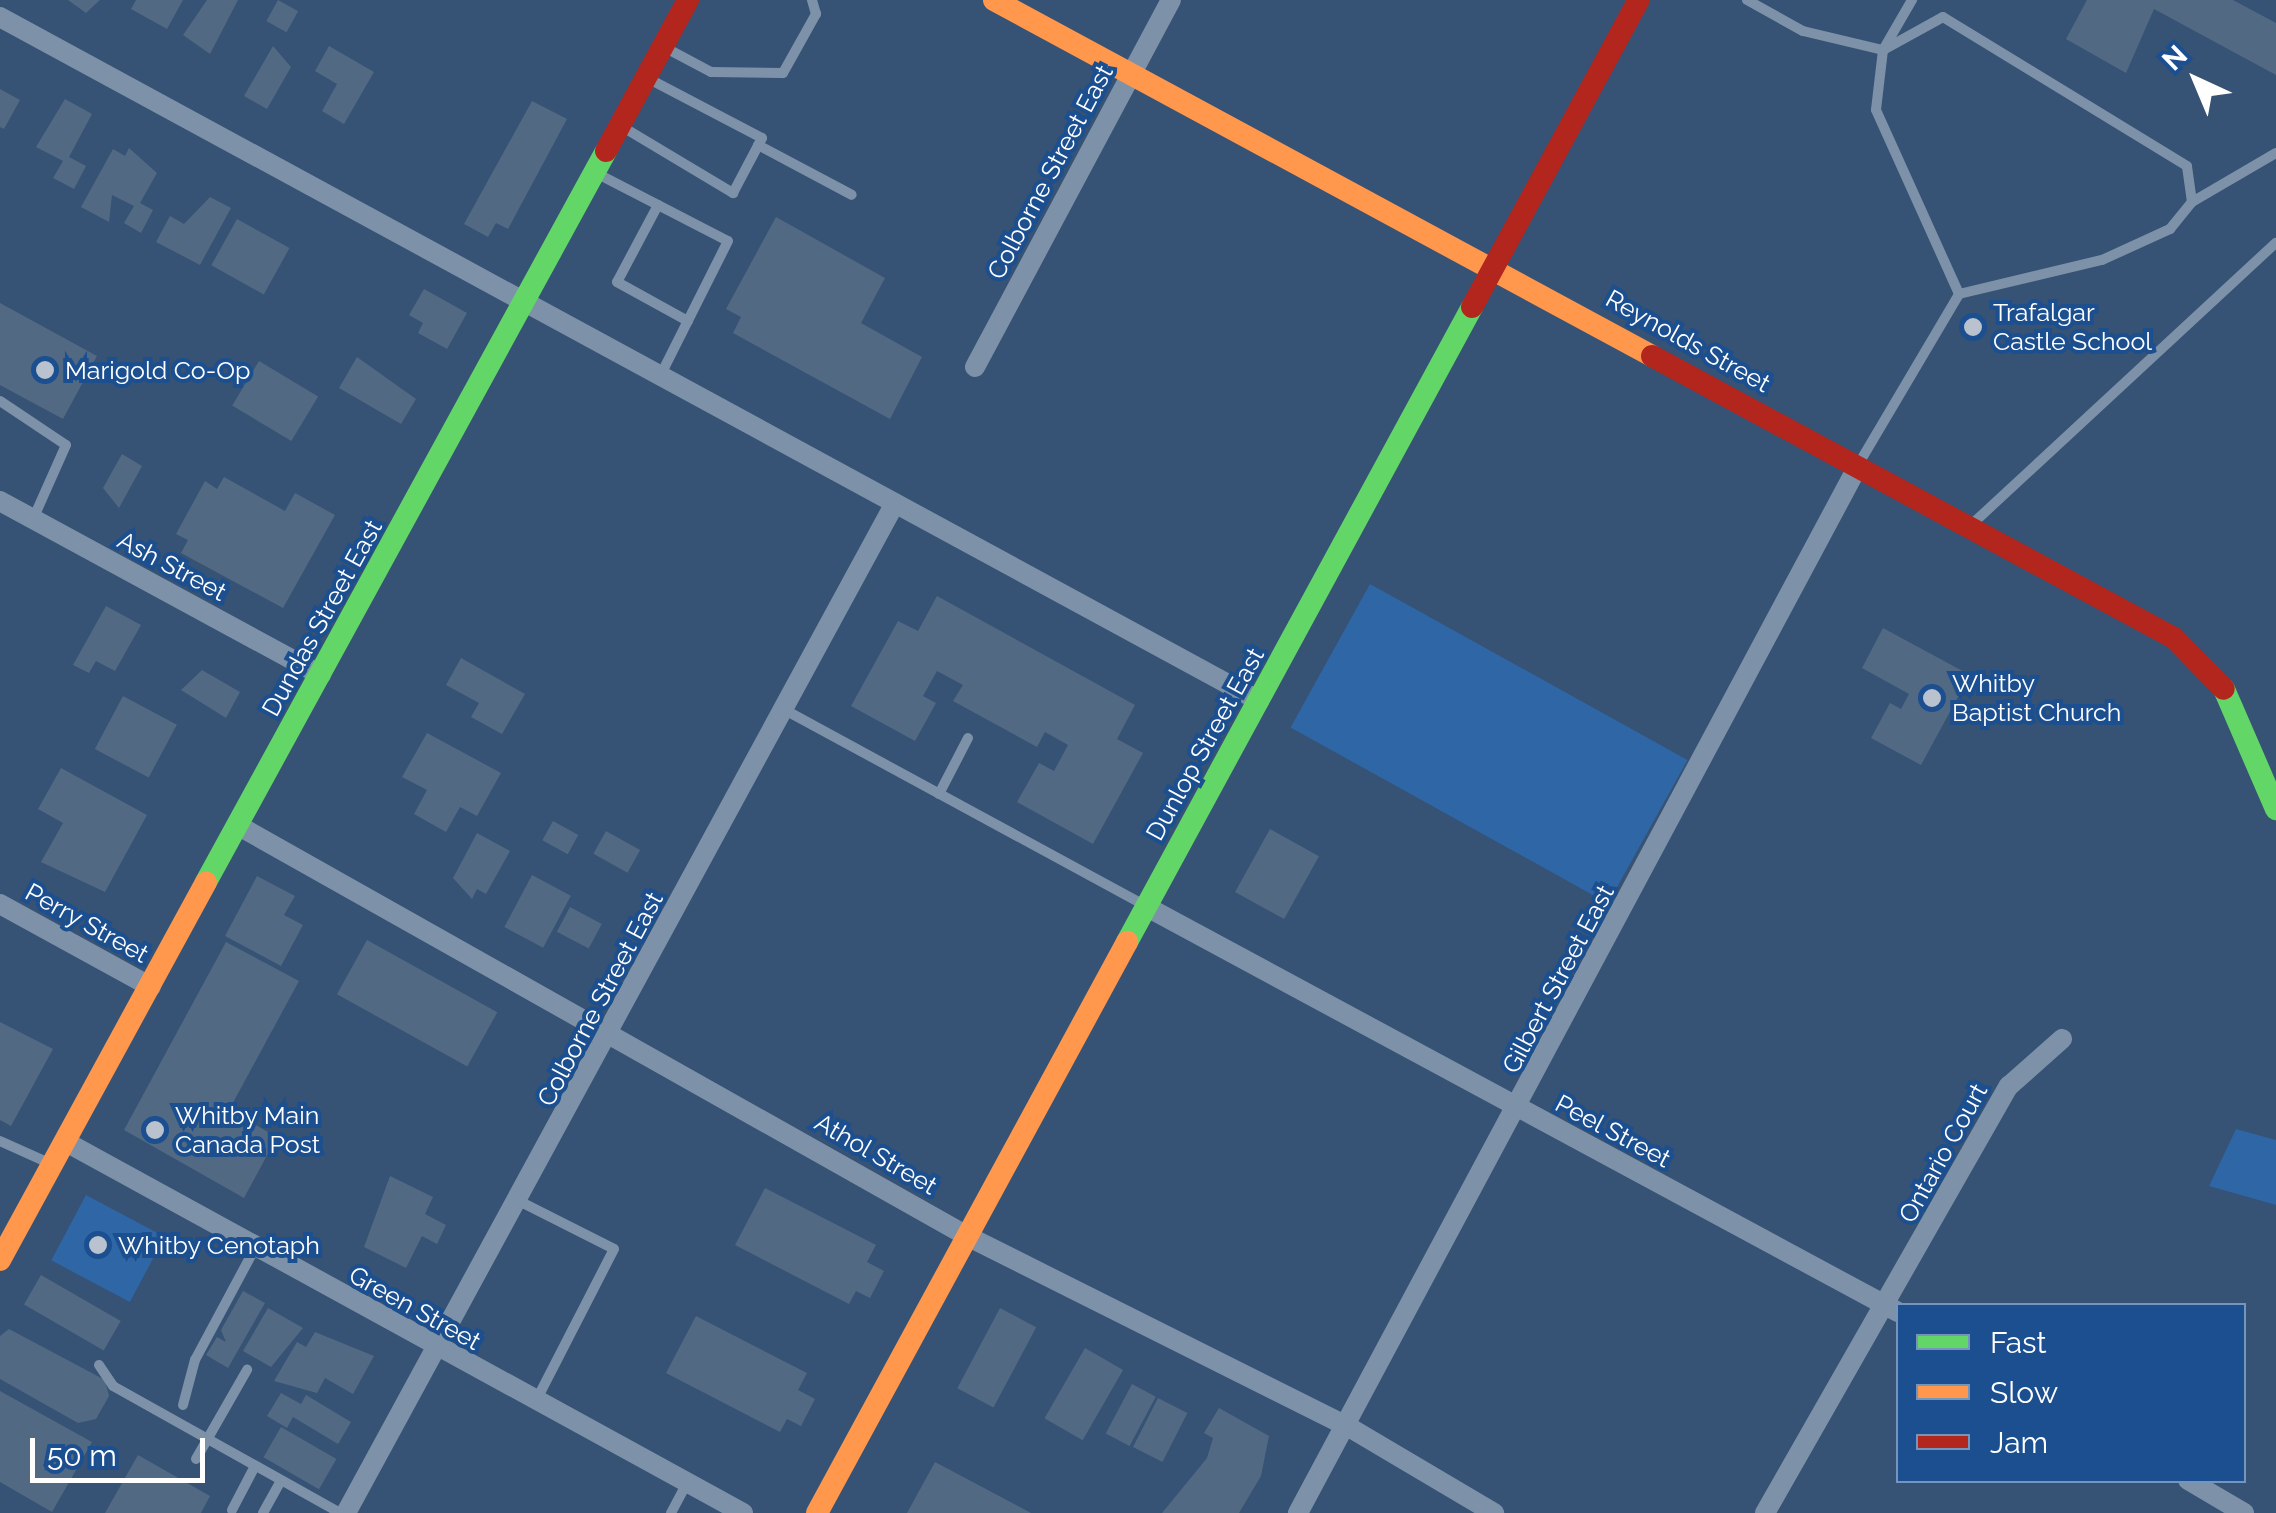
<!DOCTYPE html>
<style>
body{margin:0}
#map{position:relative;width:2276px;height:1513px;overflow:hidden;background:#365274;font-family:Raleway,sans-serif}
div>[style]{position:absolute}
.green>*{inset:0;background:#2f66a5;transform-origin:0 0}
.building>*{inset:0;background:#526984;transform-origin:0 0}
.lane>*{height:10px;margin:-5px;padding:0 5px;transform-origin:5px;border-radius:5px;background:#7d92a8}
.street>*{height:20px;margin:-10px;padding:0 10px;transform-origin:10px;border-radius:10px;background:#7d92a8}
.fast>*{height:22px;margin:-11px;padding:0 11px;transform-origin:11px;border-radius:11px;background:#63d668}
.slow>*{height:22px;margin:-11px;padding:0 11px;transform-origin:11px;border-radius:11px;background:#ff974d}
.jam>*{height:22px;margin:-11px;padding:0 11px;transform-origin:11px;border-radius:11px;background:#b3261e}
.dots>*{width:28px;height:28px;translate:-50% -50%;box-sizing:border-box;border:5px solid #1b4f8f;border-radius:50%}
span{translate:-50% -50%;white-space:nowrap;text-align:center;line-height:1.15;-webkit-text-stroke:8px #1b4f8f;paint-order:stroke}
.street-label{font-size:25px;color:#fff}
.poi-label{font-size:25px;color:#fff}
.left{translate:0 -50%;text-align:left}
.legend{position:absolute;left:1896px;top:1303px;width:350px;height:180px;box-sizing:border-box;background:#1b4f8f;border:2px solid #7695bc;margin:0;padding:12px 18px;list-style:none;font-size:30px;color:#fff}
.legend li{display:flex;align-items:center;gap:20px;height:50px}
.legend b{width:50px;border:2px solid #7695bc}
.north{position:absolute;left:2146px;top:30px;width:100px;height:100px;-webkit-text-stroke:8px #1b4f8f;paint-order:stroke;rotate:316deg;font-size:28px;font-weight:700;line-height:40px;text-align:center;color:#fff}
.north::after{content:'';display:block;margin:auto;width:35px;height:45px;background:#fff;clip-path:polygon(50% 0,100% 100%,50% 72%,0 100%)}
.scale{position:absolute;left:30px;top:1438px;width:175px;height:45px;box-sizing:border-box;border:5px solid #fff;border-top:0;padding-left:12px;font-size:30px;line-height:35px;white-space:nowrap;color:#fff;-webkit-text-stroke:8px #1b4f8f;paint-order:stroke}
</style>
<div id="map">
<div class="green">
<div style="left:1370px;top:584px;width:363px;height:164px;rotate:29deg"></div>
<div style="clip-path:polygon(2236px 1129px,2276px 1140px,2276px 1205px,2209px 1186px)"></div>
<div style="left:86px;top:1195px;width:89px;height:74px;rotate:28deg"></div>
</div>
<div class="building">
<div style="clip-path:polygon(68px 0,100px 0,86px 13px)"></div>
<div style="clip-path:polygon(136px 0,183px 0,167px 29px,131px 9px)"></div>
<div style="clip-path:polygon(207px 0,238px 0,210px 54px,183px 35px)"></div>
<div style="left:278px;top:0;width:23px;height:24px;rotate:29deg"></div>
<div style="clip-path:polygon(2087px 0,2233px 0,2276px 23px,2276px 75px,2154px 9px,2126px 73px,2066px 39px)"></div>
<div style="clip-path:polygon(273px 46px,291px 67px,267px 109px,244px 96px)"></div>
<div style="clip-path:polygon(329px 46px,374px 72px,344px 124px,322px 111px,337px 84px,315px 71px)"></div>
<div style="clip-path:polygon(0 89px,20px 100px,4px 129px,0 127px)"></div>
<div style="clip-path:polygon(65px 99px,92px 114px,69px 157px,86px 166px,74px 189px,53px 178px,63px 161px,36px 147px)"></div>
<div style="clip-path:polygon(532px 101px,567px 119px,508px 229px,496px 223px,488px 237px,464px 224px)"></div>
<div style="clip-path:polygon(129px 148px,157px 173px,140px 203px,153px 210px,141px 233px,124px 223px,134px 206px,112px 195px,109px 222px,81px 207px,113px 149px,125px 156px)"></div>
<div style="clip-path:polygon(210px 197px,231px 208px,200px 265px,156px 242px,170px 216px,184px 224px)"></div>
<div style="clip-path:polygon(776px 217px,885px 278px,861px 323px,922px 357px,890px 419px,733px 333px,741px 317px,726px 309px)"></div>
<div style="left:237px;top:219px;width:60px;height:53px;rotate:29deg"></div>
<div style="clip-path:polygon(424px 289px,467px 313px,447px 349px,418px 333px,423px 323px,409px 315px)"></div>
<div style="clip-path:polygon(0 303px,97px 356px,63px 419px,0 385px)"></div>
<div style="clip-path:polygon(357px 357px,416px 399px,401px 424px,339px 388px)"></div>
<div style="left:259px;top:361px;width:69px;height:52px;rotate:31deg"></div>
<div style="clip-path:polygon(122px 454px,142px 466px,119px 508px,103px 488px)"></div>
<div style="clip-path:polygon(224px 477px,285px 511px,295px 493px,335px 515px,283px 608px,181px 553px,188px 540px,176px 534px,205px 481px,217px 489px)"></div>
<div style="clip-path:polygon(937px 596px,1135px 705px,1117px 739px,1143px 753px,1093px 844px,1017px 802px,1039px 763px,1054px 771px,1068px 745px,1045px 732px,1037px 747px,953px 701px,963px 685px,937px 671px,923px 696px,936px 703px,915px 741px,851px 706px,898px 621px,918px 631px)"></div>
<div style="clip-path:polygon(106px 606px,141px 625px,115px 671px,96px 661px,89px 673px,73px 665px)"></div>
<div style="clip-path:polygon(1883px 628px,1970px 675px,1921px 765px,1871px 738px,1890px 703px,1901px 709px,1909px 694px,1862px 668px)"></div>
<div style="clip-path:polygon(461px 658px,525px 694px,502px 734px,471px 717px,479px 703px,446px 685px)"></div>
<div style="clip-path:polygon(202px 670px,240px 692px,226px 718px,181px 690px)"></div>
<div style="left:123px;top:696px;width:61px;height:60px;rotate:28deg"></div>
<div style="clip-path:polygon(427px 733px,501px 773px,477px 816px,460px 807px,446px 832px,414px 814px,427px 790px,402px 777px)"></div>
<div style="clip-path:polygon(61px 768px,147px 815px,105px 892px,41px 862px,63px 823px,38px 809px)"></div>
<div style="left:553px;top:821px;width:29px;height:22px;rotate:29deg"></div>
<div style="left:1270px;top:829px;width:56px;height:72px;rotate:29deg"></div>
<div style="left:606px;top:831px;width:39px;height:26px;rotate:29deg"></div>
<div style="clip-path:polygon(477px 833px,510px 851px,486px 894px,477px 889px,472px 899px,453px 878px)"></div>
<div style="left:532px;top:875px;width:44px;height:59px;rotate:28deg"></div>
<div style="clip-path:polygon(257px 876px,295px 896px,284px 915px,303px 925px,281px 966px,225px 936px)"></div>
<div style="left:570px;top:907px;width:36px;height:28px;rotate:28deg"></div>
<div style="left:367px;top:940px;width:149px;height:62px;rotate:29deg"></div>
<div style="clip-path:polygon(226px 942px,299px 981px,229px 1110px,277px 1137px,244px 1198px,124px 1130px)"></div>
<div style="clip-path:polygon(0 1022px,53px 1049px,11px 1126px,0 1120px)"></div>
<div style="clip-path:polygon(390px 1176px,433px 1197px,425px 1214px,446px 1225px,437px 1244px,422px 1236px,406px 1268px,364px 1247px)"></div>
<div style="clip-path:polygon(765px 1188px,876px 1245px,867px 1262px,884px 1271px,870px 1298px,856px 1291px,849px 1304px,735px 1245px)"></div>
<div style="left:41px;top:1275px;width:92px;height:34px;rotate:30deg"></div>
<div style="clip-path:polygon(243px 1291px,265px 1303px,228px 1368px,206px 1355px,217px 1337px,226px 1342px,221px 1330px)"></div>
<div style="clip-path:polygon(268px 1308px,303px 1328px,271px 1367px,243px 1351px)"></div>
<div style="left:1000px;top:1308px;width:41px;height:91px;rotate:28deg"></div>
<div style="clip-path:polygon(696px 1316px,807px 1373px,798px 1390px,815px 1399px,801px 1426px,787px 1419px,780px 1432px,666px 1373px)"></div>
<div style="clip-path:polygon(9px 1329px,105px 1380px,109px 1396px,96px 1419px,78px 1423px,0 1379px,0 1336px)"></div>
<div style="clip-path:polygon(315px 1332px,374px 1356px,353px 1394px,325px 1378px,317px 1393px,274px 1381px,297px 1342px,306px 1347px)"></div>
<div style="left:1085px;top:1348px;width:44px;height:81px;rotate:30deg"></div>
<div style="left:1132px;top:1384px;width:27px;height:56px;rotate:28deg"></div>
<div style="clip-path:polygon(0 1391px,92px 1442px,52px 1512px,0 1482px)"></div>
<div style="clip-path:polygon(281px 1393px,301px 1404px,306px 1395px,351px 1422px,338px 1444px,293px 1417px,287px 1428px,267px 1416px)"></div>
<div style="left:1158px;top:1398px;width:33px;height:55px;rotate:27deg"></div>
<div style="clip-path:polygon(1219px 1408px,1269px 1436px,1261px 1476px,1239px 1513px,1162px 1513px,1207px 1458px,1213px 1438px,1204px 1433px)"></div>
<div style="left:281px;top:1427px;width:64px;height:35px;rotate:30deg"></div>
<div style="clip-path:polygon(138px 1455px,210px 1496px,201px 1513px,105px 1513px)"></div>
<div style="clip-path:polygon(935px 1462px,1031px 1513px,907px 1513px)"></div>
</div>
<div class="lane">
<div style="left:1747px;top:0;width:64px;rotate:29deg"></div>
<div style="left:1803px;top:31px;width:82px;rotate:13.4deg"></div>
<div style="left:1883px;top:50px;width:58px;rotate:-59.9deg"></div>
<div style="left:664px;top:47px;width:53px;rotate:28deg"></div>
<div style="left:711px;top:72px;width:72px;rotate:0.8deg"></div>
<div style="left:783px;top:73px;width:68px;rotate:-60.8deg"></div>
<div style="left:816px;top:14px;width:15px;rotate:-106deg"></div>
<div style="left:621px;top:126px;width:131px;rotate:30.9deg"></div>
<div style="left:733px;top:193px;width:62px;rotate:-62.2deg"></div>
<div style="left:762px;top:138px;width:130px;rotate:-152.4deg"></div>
<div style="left:758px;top:145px;width:106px;rotate:28deg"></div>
<div style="left:596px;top:173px;width:148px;rotate:27.3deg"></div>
<div style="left:728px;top:241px;width:151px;rotate:116.7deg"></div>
<div style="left:2192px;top:202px;width:97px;rotate:-30.3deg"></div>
<div style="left:658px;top:205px;width:87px;rotate:118deg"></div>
<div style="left:617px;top:282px;width:81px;rotate:28.8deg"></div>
<div style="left:0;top:401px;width:79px;rotate:33.7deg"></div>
<div style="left:66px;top:445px;width:81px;rotate:114deg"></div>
<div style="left:1858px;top:465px;width:199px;rotate:-59.4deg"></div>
<div style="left:1959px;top:294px;width:147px;rotate:-13.4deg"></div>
<div style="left:2102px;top:260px;width:75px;rotate:-24.5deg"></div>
<div style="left:2170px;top:229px;width:35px;rotate:-51deg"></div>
<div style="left:2192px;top:202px;width:36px;rotate:-98deg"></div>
<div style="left:2187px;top:166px;width:286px;rotate:-148.6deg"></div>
<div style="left:1943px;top:17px;width:68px;rotate:151.2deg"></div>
<div style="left:1883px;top:50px;width:60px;rotate:96.7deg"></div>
<div style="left:1876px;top:110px;width:202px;rotate:65.7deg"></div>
<div style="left:1970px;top:526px;width:417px;rotate:-42.8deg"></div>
<div style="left:785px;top:710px;width:409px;rotate:28.5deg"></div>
<div style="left:939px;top:794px;width:63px;rotate:-62.6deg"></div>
<div style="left:0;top:1141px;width:54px;rotate:24.2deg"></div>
<div style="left:519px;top:1201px;width:106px;rotate:26.8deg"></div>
<div style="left:614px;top:1249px;width:171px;rotate:117.2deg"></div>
<div style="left:99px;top:1365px;width:25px;rotate:56deg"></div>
<div style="left:113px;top:1386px;width:260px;rotate:29.2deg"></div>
<div style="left:183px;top:1405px;width:47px;rotate:-75.1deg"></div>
<div style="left:195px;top:1360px;width:127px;rotate:-61.8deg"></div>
<div style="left:196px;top:1459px;width:103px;rotate:-60.2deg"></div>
<div style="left:232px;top:1510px;width:50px;rotate:-62.4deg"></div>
<div style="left:263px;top:1513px;width:37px;rotate:-61deg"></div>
<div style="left:671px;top:1513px;width:34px;rotate:-62deg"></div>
</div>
<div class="street">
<div style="left:0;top:17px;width:1433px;rotate:28.51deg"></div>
<div style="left:975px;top:367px;width:416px;rotate:-61.9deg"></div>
<div style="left:0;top:501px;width:365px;rotate:28.5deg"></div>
<div style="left:239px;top:826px;width:836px;rotate:29.39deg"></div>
<div style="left:967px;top:1236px;width:425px;rotate:26.6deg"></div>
<div style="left:1347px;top:1426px;width:171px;rotate:30.6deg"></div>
<div style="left:0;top:904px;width:172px;rotate:28.8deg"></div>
<div style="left:1147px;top:907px;width:853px;rotate:28.34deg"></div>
<div style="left:66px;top:1142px;width:772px;rotate:28.72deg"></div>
<div style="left:2188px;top:1480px;width:65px;rotate:30.5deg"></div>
<div style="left:346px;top:1513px;width:1145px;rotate:-61.47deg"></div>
<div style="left:1298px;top:1513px;width:1187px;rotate:-61.86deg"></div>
<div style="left:1765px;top:1513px;width:492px;rotate:-60.3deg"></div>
<div style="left:2009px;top:1086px;width:71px;rotate:-41.6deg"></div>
</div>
<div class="fast">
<div style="left:2224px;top:689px;width:131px;rotate:66.6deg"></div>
<div style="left:206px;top:882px;width:833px;rotate:-61.31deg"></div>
<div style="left:1127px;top:942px;width:723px;rotate:-61.48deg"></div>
</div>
<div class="slow">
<div style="left:994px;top:0;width:748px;rotate:28.41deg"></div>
<div style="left:0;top:1260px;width:430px;rotate:-61.4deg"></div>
<div style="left:817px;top:1513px;width:650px;rotate:-61.5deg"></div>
</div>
<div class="jam">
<div style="left:606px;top:151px;width:172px;rotate:-61.5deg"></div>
<div style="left:1472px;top:307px;width:349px;rotate:-61.5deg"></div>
<div style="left:1652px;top:356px;width:593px;rotate:28.38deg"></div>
<div style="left:2174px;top:638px;width:71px;rotate:45.6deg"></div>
</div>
<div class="dots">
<div style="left:1973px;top:327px;background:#b9c2ce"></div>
<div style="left:45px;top:370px;background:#b9c2ce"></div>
<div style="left:1932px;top:698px;background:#b9c2ce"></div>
<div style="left:155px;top:1130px;background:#b9c2ce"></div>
<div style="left:98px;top:1245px;background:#b9c2ce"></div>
</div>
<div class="street-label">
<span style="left:1050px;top:172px;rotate:-62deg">Colborne Street East</span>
<span style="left:1688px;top:341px;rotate:29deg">Reynolds Street</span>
<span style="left:172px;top:566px;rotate:28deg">Ash Street</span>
<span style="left:322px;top:618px;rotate:-61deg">Dundas Street East</span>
<span style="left:1205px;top:744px;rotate:-61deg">Dunlop Street East</span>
<span style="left:87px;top:923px;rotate:29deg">Perry Street</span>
<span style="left:1558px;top:979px;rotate:-62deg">Gilbert Street East</span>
<span style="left:600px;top:999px;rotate:-62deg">Colborne Street East</span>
<span style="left:1613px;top:1131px;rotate:28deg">Peel Street</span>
<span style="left:1943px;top:1153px;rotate:-61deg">Ontario Court</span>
<span style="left:876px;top:1154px;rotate:30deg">Athol Street</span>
<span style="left:415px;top:1308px;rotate:29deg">Green Street</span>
</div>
<div class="poi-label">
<span class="left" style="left:1993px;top:327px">Trafalgar<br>Castle School</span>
<span class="left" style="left:65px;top:370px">Marigold Co-Op</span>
<span class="left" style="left:1952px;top:698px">Whitby<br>Baptist Church</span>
<span class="left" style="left:175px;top:1130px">Whitby Main<br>Canada Post</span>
<span class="left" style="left:118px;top:1245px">Whitby Cenotaph</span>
</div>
<ul class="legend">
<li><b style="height:12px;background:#63d668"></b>Fast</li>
<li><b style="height:12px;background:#ff974d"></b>Slow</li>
<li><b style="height:12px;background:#b3261e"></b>Jam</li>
</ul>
<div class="north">N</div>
<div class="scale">50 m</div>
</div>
